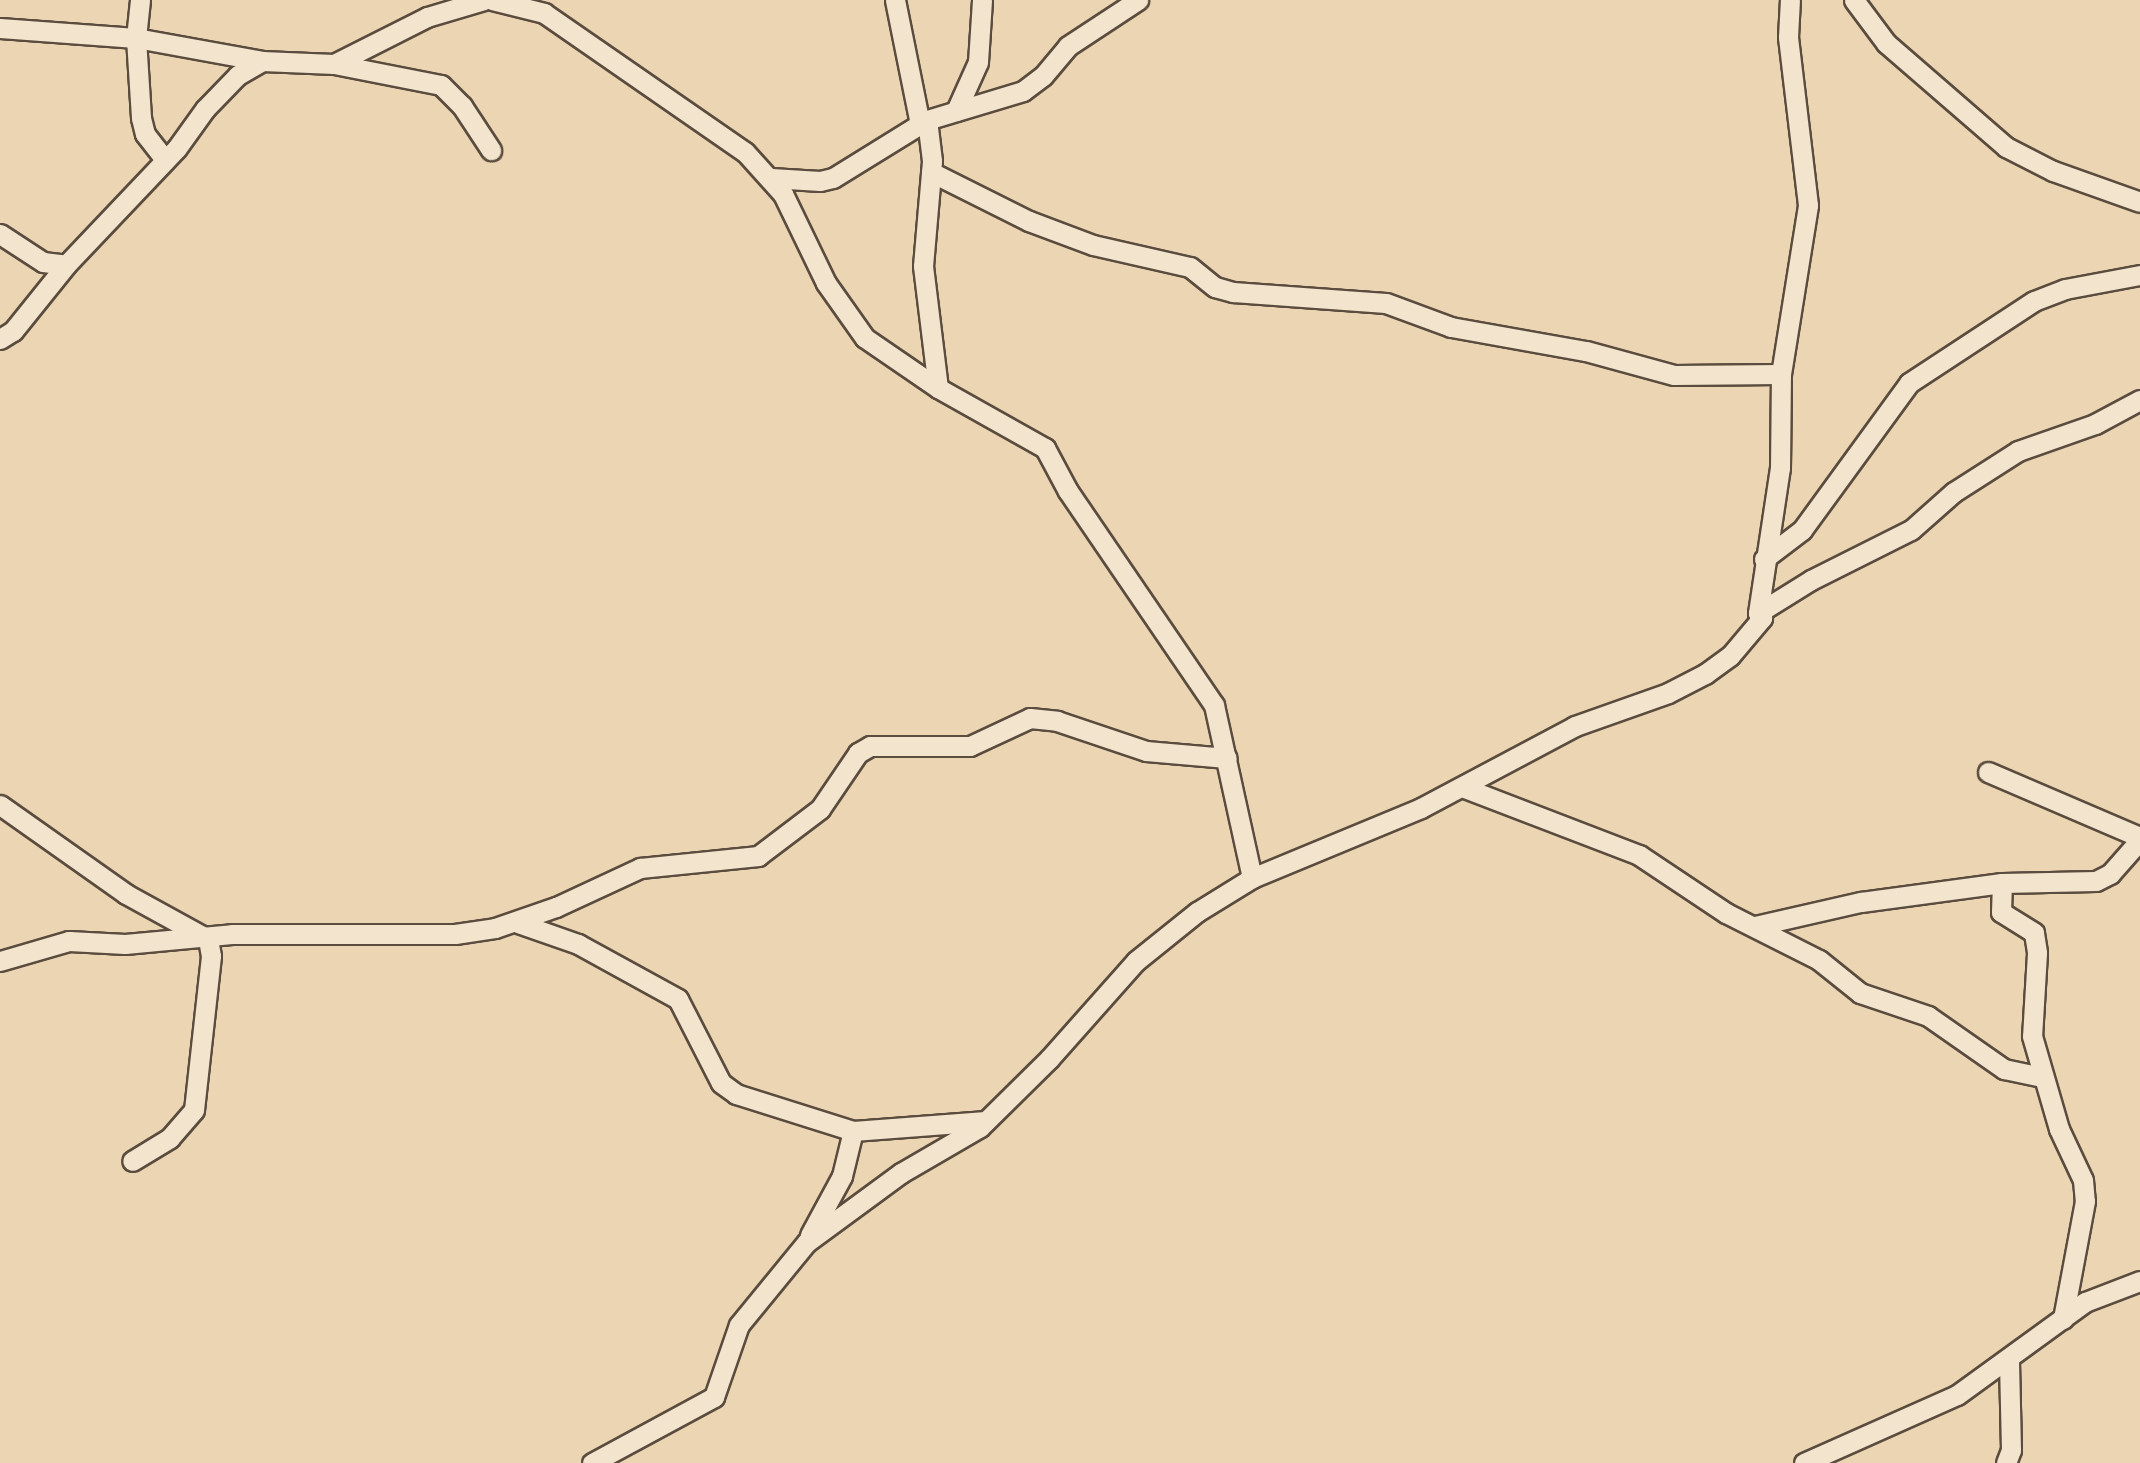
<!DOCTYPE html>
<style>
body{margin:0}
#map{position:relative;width:2140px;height:1463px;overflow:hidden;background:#ecd5b2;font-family:Alegreya,serif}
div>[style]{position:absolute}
.roads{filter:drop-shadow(2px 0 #5a4c3e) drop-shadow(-2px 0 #5a4c3e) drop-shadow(0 2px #5a4c3e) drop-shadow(0 -2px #5a4c3e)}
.minor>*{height:19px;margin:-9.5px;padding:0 9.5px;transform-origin:9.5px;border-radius:9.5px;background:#f3e4cd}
span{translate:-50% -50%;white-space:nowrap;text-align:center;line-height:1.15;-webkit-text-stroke:6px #f3e4cd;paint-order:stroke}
</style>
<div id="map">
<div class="roads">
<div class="minor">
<div style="left:140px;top:0;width:38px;rotate:96deg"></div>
<div style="left:136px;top:38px;width:80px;rotate:86.4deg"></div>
<div style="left:141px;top:118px;width:16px;rotate:76deg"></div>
<div style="left:145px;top:134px;width:33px;rotate:52deg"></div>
<div style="left:492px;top:0;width:54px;rotate:14deg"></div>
<div style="left:544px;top:13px;width:244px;rotate:34.7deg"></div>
<div style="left:745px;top:152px;width:57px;rotate:47.9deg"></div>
<div style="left:783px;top:194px;width:99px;rotate:64.2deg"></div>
<div style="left:826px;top:283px;width:67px;rotate:54.7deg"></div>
<div style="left:865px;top:338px;width:88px;rotate:34.4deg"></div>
<div style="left:938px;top:388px;width:123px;rotate:29.3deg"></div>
<div style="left:1045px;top:448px;width:49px;rotate:61.9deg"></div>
<div style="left:1068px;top:491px;width:259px;rotate:55.7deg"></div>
<div style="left:1214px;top:705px;width:177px;rotate:77.6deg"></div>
<div style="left:895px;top:0;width:126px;rotate:78.6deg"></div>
<div style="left:1854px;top:0;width:54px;rotate:53.3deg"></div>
<div style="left:1886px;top:43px;width:159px;rotate:40.9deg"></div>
<div style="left:2006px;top:147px;width:53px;rotate:27.1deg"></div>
<div style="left:2053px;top:171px;width:92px;rotate:19.6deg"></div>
<div style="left:0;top:28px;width:136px;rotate:4.2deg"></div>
<div style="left:136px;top:38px;width:128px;rotate:10.3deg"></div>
<div style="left:262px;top:61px;width:72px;rotate:2.4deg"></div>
<div style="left:334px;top:64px;width:104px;rotate:-26.8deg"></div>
<div style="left:427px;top:17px;width:59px;rotate:-16.6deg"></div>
<div style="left:334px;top:64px;width:109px;rotate:11.1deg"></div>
<div style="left:441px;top:85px;width:30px;rotate:45deg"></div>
<div style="left:462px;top:106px;width:53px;rotate:56.6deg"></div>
<div style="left:956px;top:111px;width:54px;rotate:-65.8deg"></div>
<div style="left:978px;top:62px;width:62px;rotate:-86.3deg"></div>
<div style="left:927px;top:120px;width:41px;rotate:83deg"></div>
<div style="left:932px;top:161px;width:105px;rotate:94.9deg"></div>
<div style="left:923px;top:266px;width:123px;rotate:83deg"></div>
<div style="left:931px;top:172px;width:110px;rotate:26.6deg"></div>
<div style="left:1029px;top:221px;width:68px;rotate:20.6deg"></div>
<div style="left:1093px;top:245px;width:99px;rotate:12.8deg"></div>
<div style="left:1190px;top:267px;width:32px;rotate:39deg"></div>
<div style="left:1215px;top:287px;width:19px;rotate:16deg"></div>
<div style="left:1233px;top:292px;width:153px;rotate:4.1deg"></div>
<div style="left:1386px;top:303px;width:69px;rotate:20.3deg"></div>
<div style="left:1451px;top:327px;width:137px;rotate:10.1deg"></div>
<div style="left:1586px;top:351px;width:91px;rotate:15.3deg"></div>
<div style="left:1674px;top:375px;width:107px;rotate:-0.5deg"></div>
<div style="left:771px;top:178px;width:49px;rotate:3.5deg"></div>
<div style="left:820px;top:181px;width:13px;rotate:-13deg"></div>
<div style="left:833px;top:178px;width:110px;rotate:-31.7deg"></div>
<div style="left:927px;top:120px;width:100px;rotate:-16.8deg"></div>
<div style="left:1023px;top:91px;width:25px;rotate:-37deg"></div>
<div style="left:1043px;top:76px;width:39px;rotate:-50deg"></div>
<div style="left:1068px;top:46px;width:84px;rotate:-33.3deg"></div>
<div style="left:0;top:234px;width:51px;rotate:33.1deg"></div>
<div style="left:43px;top:262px;width:23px;rotate:7deg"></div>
<div style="left:0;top:339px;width:15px;rotate:-32deg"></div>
<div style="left:13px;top:331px;width:85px;rotate:-51.2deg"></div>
<div style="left:66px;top:265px;width:161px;rotate:-46.5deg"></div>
<div style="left:177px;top:148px;width:48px;rotate:-54.3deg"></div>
<div style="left:205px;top:109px;width:47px;rotate:-45.9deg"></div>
<div style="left:238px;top:75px;width:28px;rotate:-30deg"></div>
<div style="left:1764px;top:559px;width:48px;rotate:-37.3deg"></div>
<div style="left:1802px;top:530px;width:182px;rotate:-53.9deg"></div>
<div style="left:1909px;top:383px;width:149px;rotate:-33.3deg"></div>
<div style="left:2034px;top:301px;width:33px;rotate:-21deg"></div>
<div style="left:2065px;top:289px;width:76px;rotate:-10.6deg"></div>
<div style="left:1758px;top:613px;width:147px;rotate:-81.4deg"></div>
<div style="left:1780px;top:468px;width:94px;rotate:-89.4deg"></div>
<div style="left:1781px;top:374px;width:171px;rotate:-80.9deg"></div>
<div style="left:1808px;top:205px;width:169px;rotate:-96.8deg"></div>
<div style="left:1788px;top:37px;width:37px;rotate:-87deg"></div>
<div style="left:1988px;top:772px;width:165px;rotate:23.2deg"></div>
<div style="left:1462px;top:787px;width:190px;rotate:21deg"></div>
<div style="left:1639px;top:855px;width:105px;rotate:33.7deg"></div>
<div style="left:1726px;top:913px;width:104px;rotate:26.8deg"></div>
<div style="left:1819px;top:960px;width:53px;rotate:38.8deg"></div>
<div style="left:1860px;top:993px;width:72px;rotate:18.7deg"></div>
<div style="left:1928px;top:1016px;width:93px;rotate:34.9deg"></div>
<div style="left:2004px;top:1069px;width:40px;rotate:12deg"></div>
<div style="left:0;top:805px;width:154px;rotate:35.2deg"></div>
<div style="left:126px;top:894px;width:94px;rotate:28.8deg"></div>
<div style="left:208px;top:939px;width:17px;rotate:80deg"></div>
<div style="left:211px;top:956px;width:155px;rotate:96.3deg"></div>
<div style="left:194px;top:1110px;width:37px;rotate:131deg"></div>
<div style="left:170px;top:1138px;width:44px;rotate:148.8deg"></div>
<div style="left:2002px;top:883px;width:29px;rotate:92deg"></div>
<div style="left:2001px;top:912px;width:39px;rotate:32deg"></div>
<div style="left:2034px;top:933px;width:20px;rotate:81deg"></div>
<div style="left:2037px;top:953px;width:83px;rotate:93.4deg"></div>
<div style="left:2032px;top:1036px;width:97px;rotate:73.8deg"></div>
<div style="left:2059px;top:1129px;width:56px;rotate:64.8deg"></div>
<div style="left:2083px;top:1180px;width:21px;rotate:85deg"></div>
<div style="left:2085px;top:1201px;width:120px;rotate:100.6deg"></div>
<div style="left:518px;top:923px;width:64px;rotate:19.3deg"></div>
<div style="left:578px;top:944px;width:114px;rotate:28.8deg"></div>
<div style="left:678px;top:999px;width:94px;rotate:62.9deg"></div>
<div style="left:721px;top:1083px;width:19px;rotate:36deg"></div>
<div style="left:736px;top:1094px;width:123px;rotate:17.5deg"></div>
<div style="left:853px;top:1131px;width:133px;rotate:-4.3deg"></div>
<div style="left:1755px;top:926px;width:109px;rotate:-12.8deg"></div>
<div style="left:1861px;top:902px;width:142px;rotate:-7.7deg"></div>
<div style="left:2002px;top:883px;width:94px;rotate:-1.2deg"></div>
<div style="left:2096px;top:881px;width:16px;rotate:-27deg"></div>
<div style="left:2110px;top:874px;width:45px;rotate:-48.6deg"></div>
<div style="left:0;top:961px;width:72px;rotate:-16.2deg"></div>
<div style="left:69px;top:941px;width:56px;rotate:3.1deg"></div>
<div style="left:125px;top:944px;width:107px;rotate:-5.3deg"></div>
<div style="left:232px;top:934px;width:223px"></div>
<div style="left:455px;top:934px;width:40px;rotate:-8.5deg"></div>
<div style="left:495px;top:928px;width:65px;rotate:-19deg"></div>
<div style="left:556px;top:907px;width:93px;rotate:-24.9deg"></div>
<div style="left:640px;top:868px;width:119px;rotate:-5.8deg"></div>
<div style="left:758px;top:856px;width:78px;rotate:-37.2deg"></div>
<div style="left:820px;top:809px;width:68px;rotate:-55.8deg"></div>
<div style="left:858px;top:753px;width:14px;rotate:-30deg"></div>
<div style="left:870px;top:746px;width:100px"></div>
<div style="left:970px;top:746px;width:66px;rotate:-25deg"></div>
<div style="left:1030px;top:718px;width:27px;rotate:6deg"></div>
<div style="left:1057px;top:721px;width:94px;rotate:18.6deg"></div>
<div style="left:1146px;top:751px;width:81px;rotate:4.9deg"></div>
<div style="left:810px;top:1235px;width:67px;rotate:-61.5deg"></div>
<div style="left:842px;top:1176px;width:46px;rotate:-76.3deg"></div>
<div style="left:592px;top:1463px;width:139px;rotate:-28.4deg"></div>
<div style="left:714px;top:1397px;width:76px;rotate:-70.9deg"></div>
<div style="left:739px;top:1325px;width:107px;rotate:-50.7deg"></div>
<div style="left:807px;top:1242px;width:117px;rotate:-36.3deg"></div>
<div style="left:901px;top:1173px;width:91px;rotate:-30.2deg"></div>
<div style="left:980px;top:1127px;width:97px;rotate:-44.6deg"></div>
<div style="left:1049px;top:1059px;width:131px;rotate:-48.4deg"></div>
<div style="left:1136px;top:961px;width:78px;rotate:-38.8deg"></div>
<div style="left:1197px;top:912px;width:65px;rotate:-31.7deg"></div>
<div style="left:1252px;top:878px;width:183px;rotate:-22.5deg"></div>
<div style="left:1421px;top:808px;width:174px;rotate:-28deg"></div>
<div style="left:1575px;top:726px;width:99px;rotate:-19.5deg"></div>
<div style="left:1668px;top:693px;width:42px;rotate:-27.2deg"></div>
<div style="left:1705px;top:674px;width:31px;rotate:-36deg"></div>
<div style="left:1730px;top:656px;width:50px;rotate:-49.9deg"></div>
<div style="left:1762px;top:618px;width:6px;rotate:-129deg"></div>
<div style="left:1758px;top:613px;width:62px;rotate:-31.9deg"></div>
<div style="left:1811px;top:580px;width:112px;rotate:-26.6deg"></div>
<div style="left:1911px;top:530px;width:57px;rotate:-41.5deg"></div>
<div style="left:1954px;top:492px;width:76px;rotate:-32.6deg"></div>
<div style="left:2018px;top:451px;width:82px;rotate:-19.3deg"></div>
<div style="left:2095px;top:424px;width:51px;rotate:-28.1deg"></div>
<div style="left:1804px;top:1463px;width:167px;rotate:-24deg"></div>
<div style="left:1957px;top:1395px;width:158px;rotate:-36deg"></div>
<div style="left:2085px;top:1302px;width:59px;rotate:-20.9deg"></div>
<div style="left:2006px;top:1463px;width:14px;rotate:-69deg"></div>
<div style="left:2011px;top:1450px;width:89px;rotate:-91.3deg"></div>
</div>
</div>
</div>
